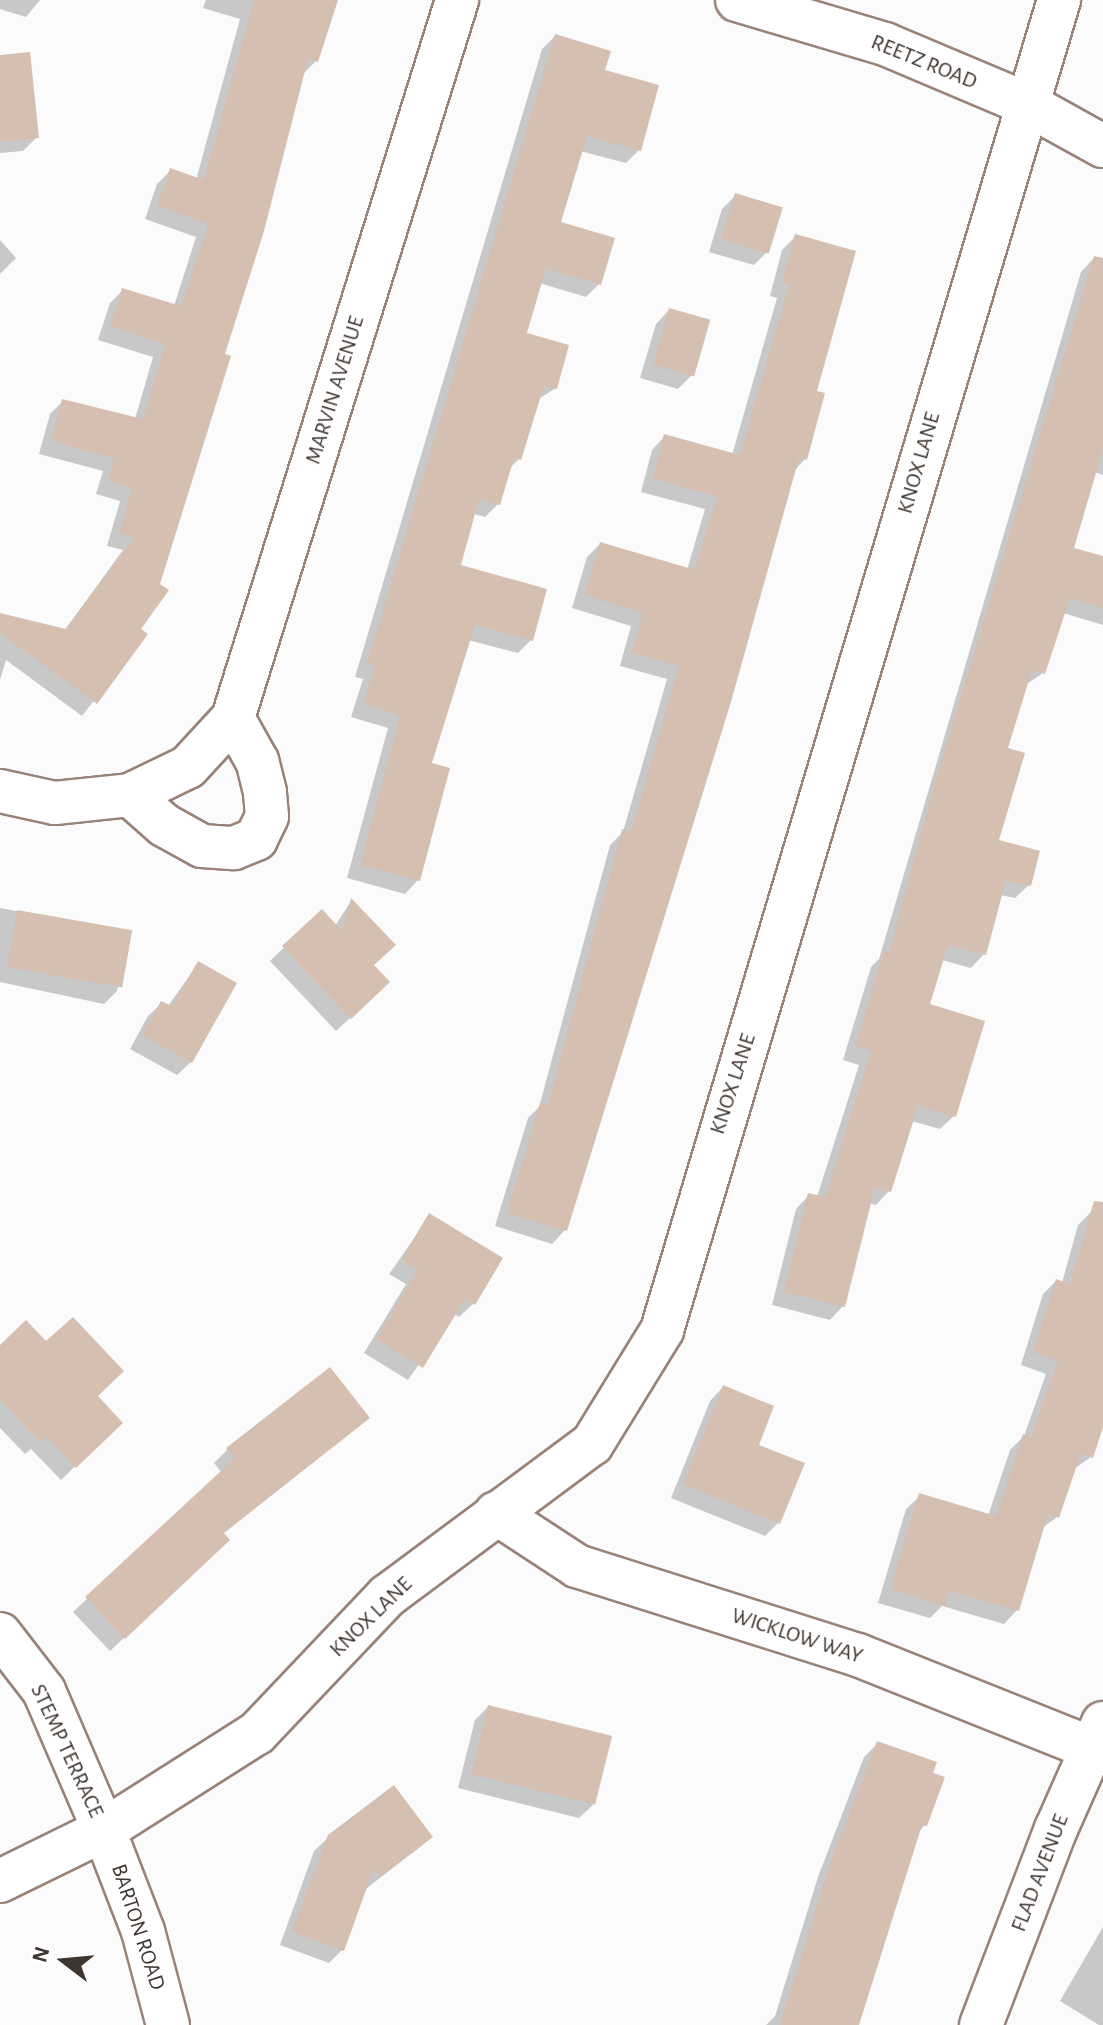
<!DOCTYPE html>
<style>
body{margin:0}
#map{position:relative;width:1103px;height:2025px;overflow:hidden;background:#fbfbfb;font-family:"Alegreya Sans",sans-serif}
div>[style]{position:absolute}
.shadow>*{inset:0;background:#0003}
.building>*{inset:0;background:#d5bfb1;transform-origin:0 0}
.roads{filter:drop-shadow(2px 0 #998378) drop-shadow(-2px 0 #998378) drop-shadow(0 2px #998378) drop-shadow(0 -2px #998378)}
.minor>*{height:42px;margin:-21px;padding:0 21px;transform-origin:21px;border-radius:21px;background:#fff}
span{translate:-50% -50%;white-space:nowrap;text-align:center;line-height:1.15;-webkit-text-stroke:6px #fff;paint-order:stroke}
.street-label{font-size:22px;color:#3f3530}
.north{position:absolute;left:24px;top:1921px;width:80px;height:80px;-webkit-text-stroke:6px #fff;paint-order:stroke;rotate:286deg;font-size:22px;font-weight:700;line-height:32px;text-align:center;color:#3f3530}
.north::after{content:'';display:block;margin:auto;width:28px;height:36px;background:#3f3530;clip-path:polygon(50% 0,100% 100%,50% 72%,0 100%)}
</style>
<div id="map">
<div class="shadow">
<div style="clip-path:polygon(0 0,40px 0,26px 17px,0 9px)"></div>
<div style="clip-path:polygon(206px 0,335px 0,316px 61px,302px 75px,138px 630px,145px 635px,82px 716px,6px 660px,0 680px,0 615px,64px 631px,123px 550px,107px 546px,120px 501px,96px 494px,103px 471px,39px 454px,50px 414px,63px 401px,135px 419px,153px 357px,98px 340px,110px 303px,123px 290px,174px 306px,196px 237px,145px 219px,157px 184px,170px 171px,196px 180px,240px 19px,203px 8px)"></div>
<div style="clip-path:polygon(555px 36px,603px 71px,639px 150px,626px 163px,580px 151px,558px 224px,599px 284px,586px 297px,539px 283px,524px 335px,556px 388px,537px 400px,519px 459px,508px 470px,498px 504px,485px 517px,473px 514px,458px 566px,531px 640px,518px 653px,468px 640px,429px 765px,418px 880px,405px 894px,347px 878px,388px 728px,351px 717px,363px 679px,355px 677px,542px 49px)"></div>
<div style="clip-path:polygon(0 57px,37px 137px,23px 151px,0 153px)"></div>
<div style="clip-path:polygon(736px 195px,767px 252px,754px 265px,709px 252px,722px 209px)"></div>
<div style="clip-path:polygon(795px 237px,815px 393px,805px 459px,793px 472px,565px 1230px,552px 1244px,495px 1226px,528px 1118px,539px 1107px,610px 845px,623px 832px,667px 679px,620px 666px,631px 626px,572px 608px,587px 557px,600px 544px,687px 570px,705px 509px,641px 492px,652px 450px,665px 436px,732px 455px,777px 298px,770px 296px,782px 250px)"></div>
<div style="clip-path:polygon(0 240px,16px 258px,0 274px)"></div>
<div style="clip-path:polygon(1094px 258px,1103px 261px,1103px 475px,1094px 472px,1071px 549px,1103px 558px,1103px 625px,1063px 613px,1043px 673px,1025px 685px,1005px 750px,997px 842px,1029px 885px,1015px 898px,1000px 895px,984px 954px,971px 968px,942px 960px,928px 1005px,954px 1116px,940px 1129px,911px 1121px,889px 1191px,876px 1205px,869px 1203px,843px 1306px,830px 1320px,772px 1305px,796px 1209px,809px 1195px,817px 1197px,859px 1065px,843px 1060px,871px 967px,879px 959px,1081px 272px)"></div>
<div style="clip-path:polygon(669px 310px,692px 375px,678px 389px,640px 378px,656px 324px)"></div>
<div style="clip-path:polygon(351px 901px,372px 966px,374px 996px,336px 1031px,270px 961px,321px 912px,335px 926px)"></div>
<div style="clip-path:polygon(0 908px,130px 932px,117px 991px,104px 1004px,0 982px)"></div>
<div style="clip-path:polygon(198px 964px,191px 1062px,177px 1075px,130px 1049px,148px 1016px,162px 1003px,168px 1006px)"></div>
<div style="clip-path:polygon(1092px 1211px,1103px 1214px,1103px 1420px,1091px 1457px,1074px 1469px,1057px 1517px,1041px 1529px,1017px 1610px,1004px 1624px,942px 1606px,930px 1618px,878px 1603px,906px 1509px,920px 1496px,988px 1516px,1010px 1450px,1024px 1436px,1046px 1374px,1021px 1365px,1043px 1294px,1056px 1281px,1062px 1283px,1078px 1225px)"></div>
<div style="clip-path:polygon(430px 1216px,473px 1304px,459px 1317px,454px 1314px,408px 1380px,364px 1353px,406px 1284px,389px 1274px)"></div>
<div style="clip-path:polygon(46px 1344px,120px 1423px,61px 1480px,31px 1449px,25px 1454px,0 1428px,0 1348px)"></div>
<div style="clip-path:polygon(723px 1387px,756px 1446px,778px 1523px,765px 1536px,671px 1498px,710px 1401px)"></div>
<div style="clip-path:polygon(367px 1418px,222px 1534px,214px 1553px,110px 1651px,73px 1612px,222px 1473px,214px 1463px,228px 1449px)"></div>
<div style="clip-path:polygon(488px 1707px,593px 1805px,579px 1818px,458px 1788px,475px 1720px)"></div>
<div style="clip-path:polygon(878px 1743px,925px 1825px,917px 1834px,857px 2025px,766px 2025px,775px 2016px,818px 1877px,864px 1757px)"></div>
<div style="clip-path:polygon(329px 1837px,431px 1837px,366px 1889px,343px 1949px,329px 1963px,280px 1945px,314px 1851px)"></div>
<div style="clip-path:polygon(1103px 1927px,1103px 2025px,1099px 2025px,1060px 2001px)"></div>
</div>
<div class="building">
<div style="clip-path:polygon(254px 0,338px 0,318px 62px,308px 59px,264px 231px,225px 354px,231px 356px,160px 584px,169px 590px,141px 629px,148px 634px,97px 704px,0 633px,0 613px,66px 629px,134px 537px,119px 533px,132px 488px,108px 481px,114px 458px,51px 441px,62px 399px,143px 419px,165px 344px,110px 326px,122px 288px,181px 306px,208px 224px,157px 206px,170px 168px,204px 180px)"></div>
<div style="clip-path:polygon(555px 34px,611px 51px,605px 70px,659px 85px,641px 151px,587px 136px,561px 222px,615px 238px,601px 285px,546px 268px,527px 333px,569px 345px,557px 389px,544px 386px,521px 460px,514px 458px,500px 505px,479px 499px,461px 565px,547px 589px,533px 641px,475px 625px,432px 763px,450px 768px,420px 881px,360px 865px,400px 715px,363px 703px,375px 666px,367px 664px)"></div>
<div style="clip-path:polygon(30px 52px,39px 138px,0 142px,0 55px)"></div>
<div style="left:735px;top:193px;width:50px;height:48px;rotate:17deg"></div>
<div style="clip-path:polygon(795px 234px,856px 251px,817px 391px,825px 393px,807px 460px,799px 458px,731px 702px,567px 1231px,507px 1213px,540px 1103px,548px 1105px,622px 829px,631px 832px,679px 666px,632px 653px,643px 613px,584px 595px,600px 542px,695px 570px,717px 496px,653px 479px,664px 434px,740px 455px,789px 285px,782px 283px)"></div>
<div style="clip-path:polygon(1094px 256px,1103px 258px,1103px 449px,1074px 548px,1103px 556px,1103px 608px,1070px 598px,1045px 674px,1032px 670px,1008px 748px,1025px 753px,999px 840px,1040px 851px,1031px 886px,1006px 880px,986px 955px,948px 945px,930px 1004px,985px 1021px,956px 1117px,918px 1106px,891px 1192px,875px 1187px,845px 1307px,784px 1292px,808px 1193px,825px 1197px,871px 1051px,855px 1046px,884px 951px,889px 953px,932px 792px)"></div>
<div style="left:669px;top:308px;width:43px;height:59px;rotate:16deg"></div>
<div style="clip-path:polygon(351px 898px,396px 945px,374px 965px,390px 982px,351px 1019px,282px 946px,322px 909px,342px 931px)"></div>
<div style="left:17px;top:910px;width:117px;height:58px;rotate:10deg"></div>
<div style="clip-path:polygon(198px 961px,237px 983px,192px 1063px,142px 1035px,161px 1001px,172px 1006px)"></div>
<div style="clip-path:polygon(1094px 1201px,1103px 1202px,1103px 1427px,1093px 1458px,1081px 1453px,1059px 1518px,1048px 1514px,1019px 1611px,949px 1591px,945px 1606px,890px 1589px,919px 1493px,996px 1516px,1023px 1434px,1031px 1437px,1058px 1361px,1033px 1352px,1056px 1279px,1070px 1284px)"></div>
<div style="clip-path:polygon(429px 1213px,503px 1258px,475px 1305px,465px 1299px,423px 1368px,376px 1339px,418px 1270px,401px 1260px)"></div>
<div style="clip-path:polygon(73px 1317px,124px 1371px,98px 1396px,123px 1423px,76px 1468px,46px 1437px,40px 1442px,0 1400px,0 1345px,26px 1320px,46px 1341px)"></div>
<div style="clip-path:polygon(330px 1367px,370px 1418px,224px 1533px,230px 1540px,125px 1639px,85px 1597px,235px 1458px,226px 1448px)"></div>
<div style="clip-path:polygon(723px 1385px,774px 1406px,759px 1445px,805px 1463px,780px 1524px,683px 1484px)"></div>
<div style="left:488px;top:1705px;width:128px;height:71px;rotate:14deg"></div>
<div style="clip-path:polygon(877px 1741px,937px 1762px,933px 1773px,945px 1777px,927px 1826px,922px 1825px,859px 2025px,780px 2025px,831px 1861px)"></div>
<div style="clip-path:polygon(394px 1785px,433px 1837px,381px 1877px,374px 1868px,344px 1951px,292px 1931px,328px 1835px)"></div>
</div>
<div class="roads">
<div class="minor">
<div style="left:737px;top:0;width:154px;rotate:16.6deg"></div>
<div style="left:885px;top:44px;width:152px;rotate:22.9deg"></div>
<div style="left:1025px;top:103px;width:89px;rotate:28.9deg"></div>
<div style="left:0;top:791px;width:56px;rotate:12.3deg"></div>
<div style="left:55px;top:803px;width:75px;rotate:-6.1deg"></div>
<div style="left:130px;top:795px;width:64px;rotate:-25.8deg"></div>
<div style="left:188px;top:767px;width:67px;rotate:-47.4deg"></div>
<div style="left:233px;top:718px;width:752px;rotate:-72.67deg"></div>
<div style="left:130px;top:795px;width:45px;rotate:41.4deg"></div>
<div style="left:164px;top:825px;width:43px;rotate:28.9deg"></div>
<div style="left:202px;top:846px;width:32px;rotate:4deg"></div>
<div style="left:234px;top:848px;width:24px;rotate:-22deg"></div>
<div style="left:256px;top:839px;width:25px;rotate:-64deg"></div>
<div style="left:267px;top:816px;width:24px;rotate:-95deg"></div>
<div style="left:265px;top:792px;width:32px;rotate:-104deg"></div>
<div style="left:257px;top:761px;width:49px;rotate:-119.2deg"></div>
<div style="left:496px;top:1513px;width:97px;rotate:33.2deg"></div>
<div style="left:577px;top:1566px;width:295px;rotate:17.6deg"></div>
<div style="left:858px;top:1655px;width:264px;rotate:21.8deg"></div>
<div style="left:0;top:1634px;width:72px;rotate:52.3deg"></div>
<div style="left:44px;top:1691px;width:151px;rotate:66.7deg"></div>
<div style="left:104px;top:1830px;width:108px;rotate:68.9deg"></div>
<div style="left:143px;top:1931px;width:97px;rotate:75.1deg"></div>
<div style="left:0;top:1881px;width:116px;rotate:-26.1deg"></div>
<div style="left:104px;top:1830px;width:181px;rotate:-32.4deg"></div>
<div style="left:257px;top:1733px;width:189px;rotate:-46.5deg"></div>
<div style="left:387px;top:1596px;width:255px;rotate:-36.6deg"></div>
<div style="left:592px;top:1444px;width:134px;rotate:-58.4deg"></div>
<div style="left:662px;top:1330px;width:1388px;rotate:-73.38deg"></div>
<div style="left:981px;top:2025px;width:210px;rotate:-69.1deg"></div>
<div style="left:1056px;top:1829px;width:116px;rotate:-66.1deg"></div>
</div>
</div>
<div class="street-label">
<span style="left:924px;top:62px;rotate:22deg">REETZ ROAD</span>
<span style="left:335px;top:390px;rotate:-73deg">MARVIN AVENUE</span>
<span style="left:919px;top:463px;rotate:-74deg">KNOX LANE</span>
<span style="left:733px;top:1084px;rotate:-72deg">KNOX LANE</span>
<span style="left:371px;top:1617px;rotate:-44deg">KNOX LANE</span>
<span style="left:797px;top:1636px;rotate:18deg">WICKLOW WAY</span>
<span style="left:67px;top:1751px;rotate:65deg">STEMP TERRACE</span>
<span style="left:1040px;top:1873px;rotate:-69deg">FLAD AVENUE</span>
<span style="left:138px;top:1927px;rotate:72deg">BARTON ROAD</span>
</div>
<div class="north">N</div>
</div>
